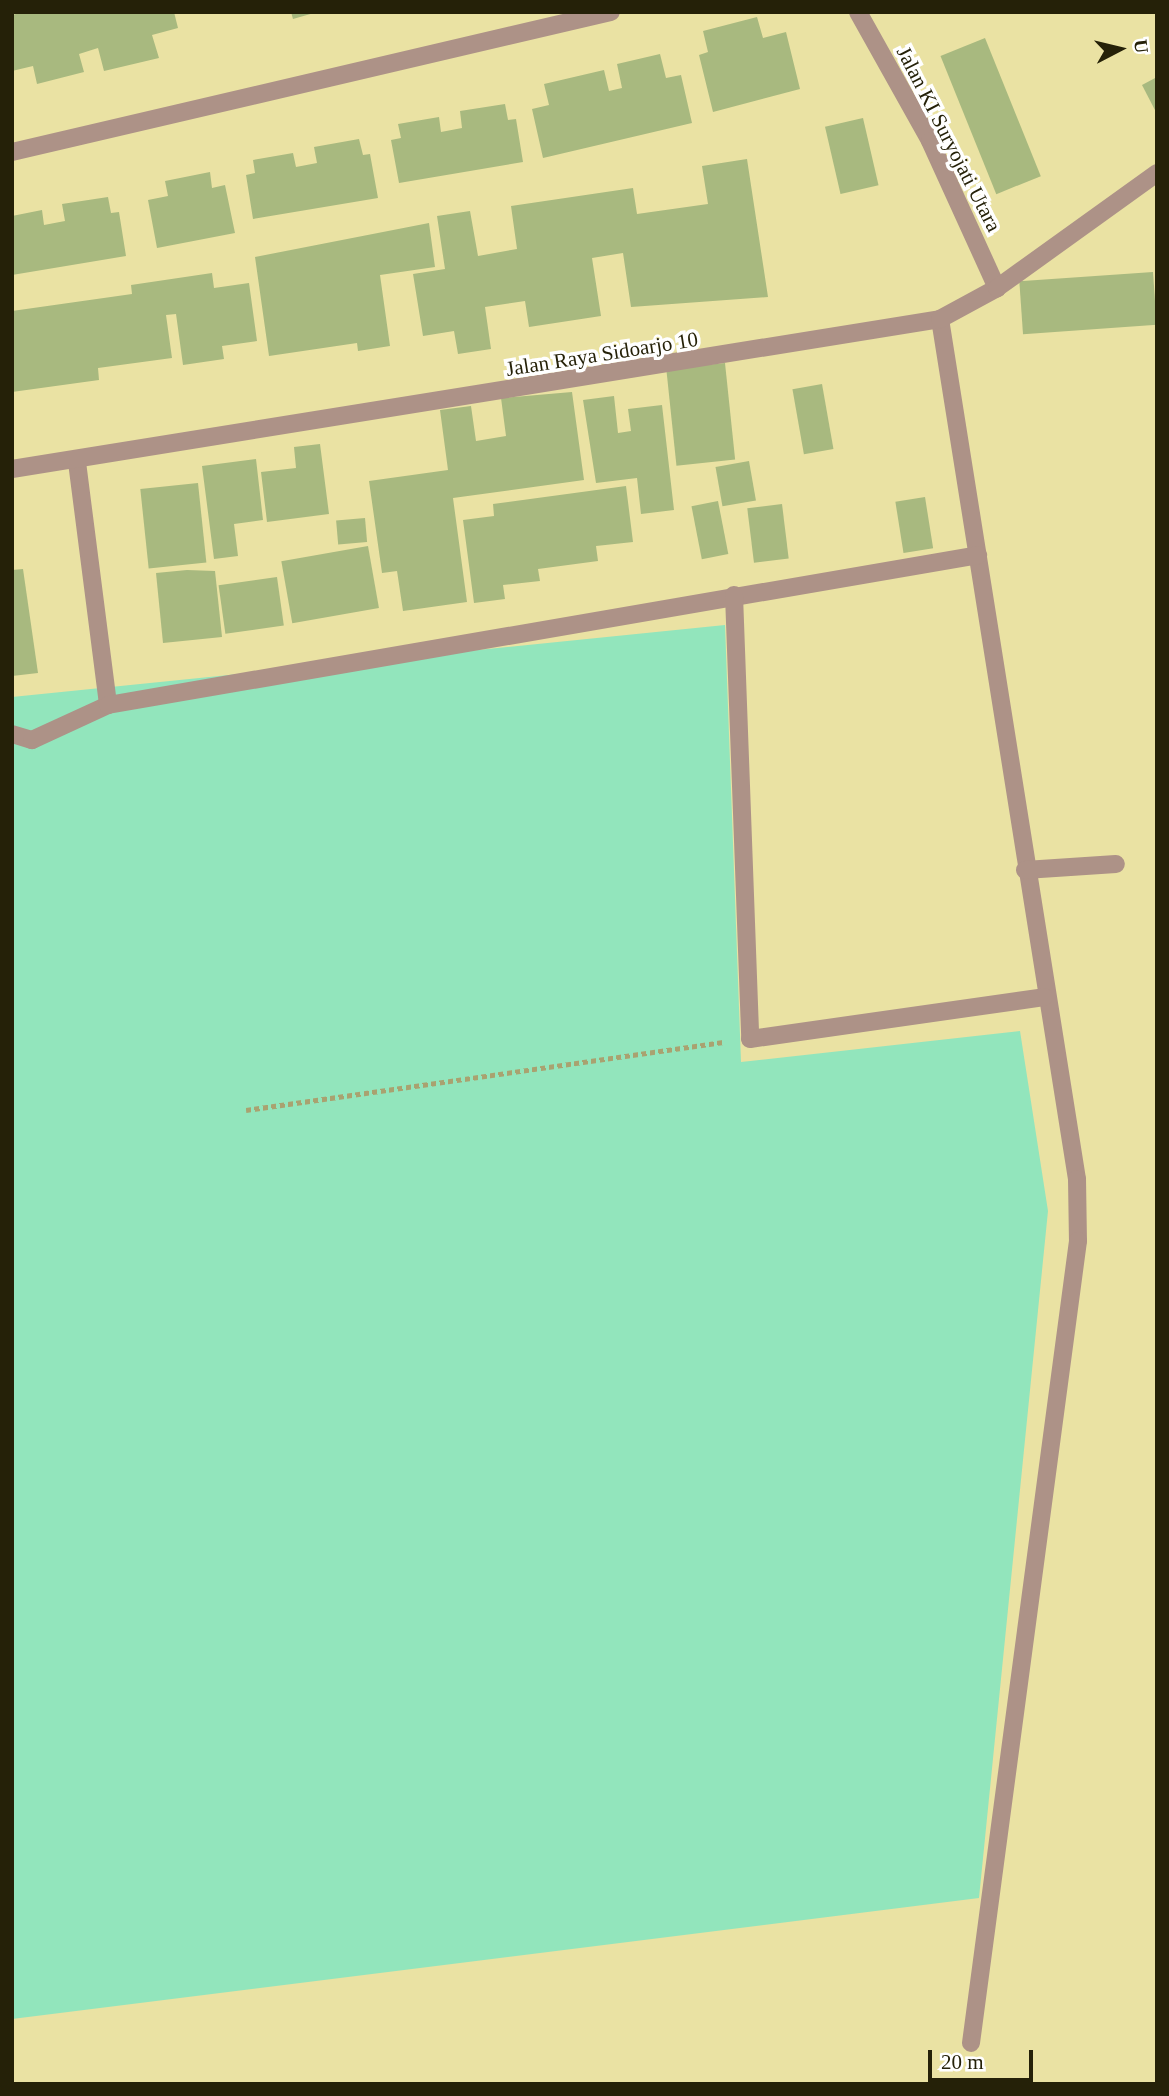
<!DOCTYPE html>
<style>
body{margin:0}
#map{position:relative;width:1169px;height:2096px;overflow:hidden;background:#eae2a3;font-family:"Times New Roman",serif}
div>[style]{position:absolute}
.green>*{inset:0;background:#92e5bc}
.building>*{inset:0;background:#a8b97f;transform-origin:0 0}
.path>*{height:4.5px;margin-top:-2.25px;transform-origin:0;background:repeating-linear-gradient(90deg,#a9a270 0 5px,transparent 0 8.5px)}
.service>*{height:18px;margin:-9px;padding:0 9px;transform-origin:9px;border-radius:9px;background:#ad9287}
.minor>*{height:18px;margin:-9px;padding:0 9px;transform-origin:9px;border-radius:9px;background:#ad9287}
.tertiary>*{height:18px;margin:-9px;padding:0 9px;transform-origin:9px;border-radius:9px;background:#ad9287}
span{translate:-50% -50%;white-space:nowrap;text-align:center;line-height:1.15;-webkit-text-stroke:7px #fff;paint-order:stroke}
.street-label{font-size:21px;color:#252108}
.frame{position:absolute;inset:0;border:14px solid #252108;pointer-events:none}
.north{position:absolute;left:1085px;top:14px;width:70px;height:70px;-webkit-text-stroke:5px #fff;paint-order:stroke;rotate:83deg;font-size:19px;font-weight:700;line-height:28px;text-align:center;color:#252108}
.north::after{content:'';display:block;margin:auto;width:24px;height:32px;background:#252108;clip-path:polygon(50% 0,100% 100%,50% 72%,0 100%)}
.scale{position:absolute;left:928px;top:2050px;width:105px;height:32px;box-sizing:border-box;border:4px solid #252108;border-top:0;padding-left:9px;font-size:21px;line-height:24px;white-space:nowrap;color:#252108;-webkit-text-stroke:5px #fff;paint-order:stroke}
</style>
<div id="map">
<div class="green">
<div style="clip-path:polygon(725px 625px,741px 1062px,1020px 1031px,1048px 1211px,979px 1898px,12px 2019px,12px 697px)"></div>
</div>
<div class="building">
<div style="clip-path:polygon(24px 12px,174px 12px,178px 28px,152px 35px,159px 58px,104px 71px,98px 48px,79px 54px,84px 72px,37px 84px,33px 66px,12px 71px,12px 15px)"></div>
<div style="clip-path:polygon(291px 12px,314px 12px,314px 13px,293px 19px)"></div>
<div style="clip-path:polygon(757px 17px,763px 38px,786px 32px,800px 89px,713px 112px,699px 55px,708px 52px,703px 31px)"></div>
<div style="left:985px;top:38px;width:149px;height:48px;rotate:68deg"></div>
<div style="clip-path:polygon(660px 54px,666px 78px,681px 75px,692px 123px,543px 158px,532px 109px,549px 105px,544px 84px,604px 70px,609px 91px,622px 88px,617px 64px)"></div>
<div style="clip-path:polygon(1157px 77px,1157px 114px,1142px 85px)"></div>
<div style="clip-path:polygon(505px 104px,508px 120px,516px 119px,523px 162px,399px 183px,391px 140px,401px 138px,398px 124px,439px 117px,441px 132px,462px 128px,460px 111px)"></div>
<div style="left:863px;top:118px;width:69px;height:39px;rotate:77deg"></div>
<div style="clip-path:polygon(359px 139px,363px 155px,370px 154px,378px 198px,253px 219px,246px 175px,255px 173px,253px 160px,293px 153px,296px 167px,317px 163px,314px 147px)"></div>
<div style="clip-path:polygon(747px 159px,768px 297px,631px 307px,623px 253px,592px 258px,601px 316px,529px 327px,525px 301px,485px 307px,491px 349px,458px 354px,454px 331px,423px 336px,413px 274px,445px 269px,437px 216px,470px 211px,478px 256px,517px 249px,511px 206px,633px 188px,637px 214px,708px 204px,702px 166px)"></div>
<div style="clip-path:polygon(210px 172px,212px 188px,225px 185px,235px 233px,157px 248px,148px 200px,168px 196px,165px 181px)"></div>
<div style="clip-path:polygon(108px 197px,111px 213px,119px 212px,126px 256px,12px 275px,12px 216px,42px 210px,44px 225px,65px 221px,62px 204px)"></div>
<div style="clip-path:polygon(429px 223px,435px 267px,380px 275px,390px 346px,358px 351px,357px 343px,269px 356px,255px 257px)"></div>
<div style="left:1153px;top:272px;width:53px;height:134px;rotate:86deg"></div>
<div style="clip-path:polygon(212px 273px,214px 288px,249px 283px,257px 341px,222px 346px,224px 359px,183px 365px,176px 314px,166px 315px,172px 358px,98px 368px,99px 380px,12px 392px,12px 311px,132px 294px,131px 285px)"></div>
<div style="left:725px;top:363px;width:97px;height:59px;rotate:84deg"></div>
<div style="left:822px;top:384px;width:66px;height:30px;rotate:80deg"></div>
<div style="clip-path:polygon(572px 392px,584px 480px,453px 498px,467px 602px,403px 611px,397px 571px,382px 573px,369px 481px,448px 470px,440px 410px,471px 406px,476px 441px,506px 436px,501px 398px)"></div>
<div style="clip-path:polygon(614px 396px,618px 433px,631px 431px,628px 409px,662px 405px,674px 510px,641px 514px,637px 478px,596px 483px,583px 400px)"></div>
<div style="clip-path:polygon(320px 444px,329px 514px,267px 522px,261px 472px,296px 468px,294px 447px)"></div>
<div style="clip-path:polygon(256px 459px,263px 520px,234px 524px,238px 556px,214px 559px,202px 466px)"></div>
<div style="left:749px;top:461px;width:40px;height:34px;rotate:80deg"></div>
<div style="left:198px;top:483px;width:80px;height:58px;rotate:84deg"></div>
<div style="clip-path:polygon(626px 486px,633px 542px,596px 546px,598px 561px,538px 569px,540px 581px,503px 585px,505px 599px,474px 603px,463px 520px,494px 516px,493px 504px)"></div>
<div style="left:925px;top:497px;width:52px;height:30px;rotate:81deg"></div>
<div style="left:718px;top:501px;width:54px;height:27px;rotate:79deg"></div>
<div style="left:782px;top:504px;width:55px;height:35px;rotate:83deg"></div>
<div style="left:365px;top:518px;width:24px;height:29px;rotate:85deg"></div>
<div style="left:368px;top:546px;width:63px;height:88px;rotate:80deg"></div>
<div style="clip-path:polygon(23px 569px,38px 673px,12px 676px,12px 570px)"></div>
<div style="clip-path:polygon(187px 570px,215px 571px,222px 637px,163px 643px,156px 573px)"></div>
<div style="left:277px;top:577px;width:49px;height:59px;rotate:82deg"></div>
</div>
<div class="path">
<div style="left:246px;top:1110px;width:484px;rotate:-8.1deg"></div>
</div>
<div class="service">
<div style="left:12px;top:734px;width:21px;rotate:17deg"></div>
<div style="left:32px;top:740px;width:84px;rotate:-24.7deg"></div>
</div>
<div class="minor">
<div style="left:858px;top:12px;width:148px;rotate:60.8deg"></div>
<div style="left:930px;top:141px;width:162px;rotate:65.5deg"></div>
<div style="left:12px;top:152px;width:615px;rotate:-13.16deg"></div>
<div style="left:940px;top:319px;width:871px;rotate:80.95deg"></div>
<div style="left:1077px;top:1179px;width:62px;rotate:89.1deg"></div>
<div style="left:1078px;top:1241px;width:809px;rotate:97.6deg"></div>
<div style="left:77px;top:462px;width:245px;rotate:82.7deg"></div>
<div style="left:108px;top:705px;width:883px;rotate:-9.78deg"></div>
<div style="left:734px;top:595px;width:444px;rotate:87.9deg"></div>
<div style="left:750px;top:1039px;width:297px;rotate:-8.1deg"></div>
<div style="left:1025px;top:870px;width:91px;rotate:-3.8deg"></div>
</div>
<div class="tertiary">
<div style="left:12px;top:469px;width:940px;rotate:-9.18deg"></div>
<div style="left:940px;top:319px;width:65px;rotate:-28.5deg"></div>
<div style="left:997px;top:288px;width:197px;rotate:-35.7deg"></div>
</div>
<div class="street-label">
<span style="left:949px;top:139px;rotate:63deg">Jalan KI Suryojati Utara</span>
<span style="left:602px;top:354px;rotate:-9deg">Jalan Raya Sidoarjo 10</span>
</div>
<div class="frame"></div>
<div class="north">U</div>
<div class="scale">20 m</div>
</div>
